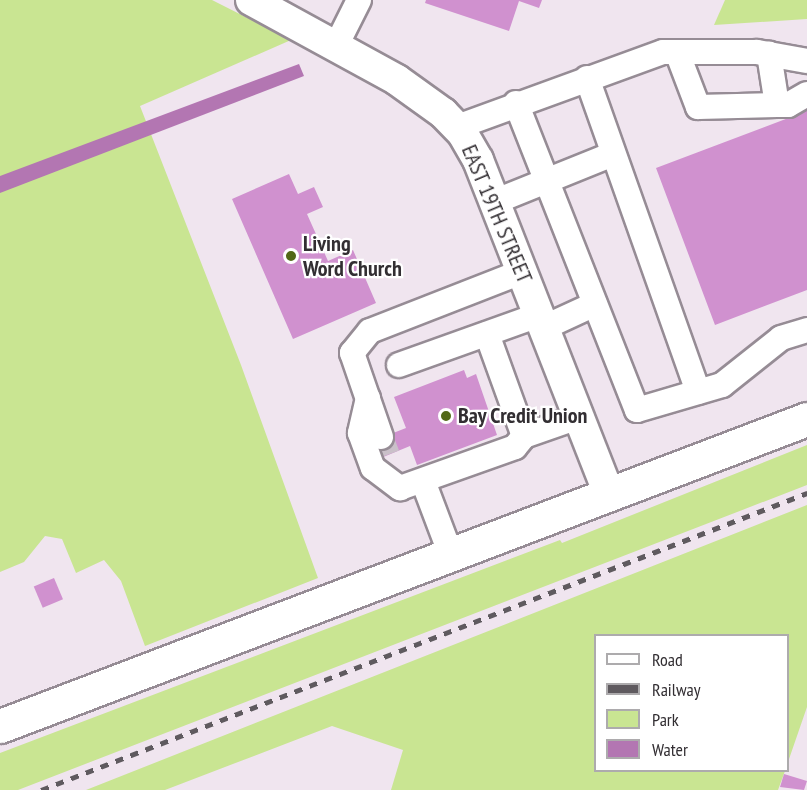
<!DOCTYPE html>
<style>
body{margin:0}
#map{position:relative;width:807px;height:790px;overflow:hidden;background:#f0e5ef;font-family:"PT Sans Narrow",sans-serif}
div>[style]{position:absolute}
.green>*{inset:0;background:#c9e592}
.water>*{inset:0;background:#b376b2}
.building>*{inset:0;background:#d091cf;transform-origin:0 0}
.minor-tunnel>*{height:24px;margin-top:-12px;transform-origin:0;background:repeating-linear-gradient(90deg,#cac0c9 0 24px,transparent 0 36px)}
.roads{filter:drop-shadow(2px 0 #968c95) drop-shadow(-2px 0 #968c95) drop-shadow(0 2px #968c95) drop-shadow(0 -2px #968c95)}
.minor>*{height:24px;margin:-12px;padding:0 12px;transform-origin:12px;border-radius:12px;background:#fff}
.major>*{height:30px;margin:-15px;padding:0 15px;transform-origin:15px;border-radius:15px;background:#fff}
.highway>*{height:33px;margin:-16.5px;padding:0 16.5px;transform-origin:16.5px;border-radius:16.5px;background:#fff}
.rail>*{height:4.5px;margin-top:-2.25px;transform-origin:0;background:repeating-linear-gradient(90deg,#5f5a5f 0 8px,transparent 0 16px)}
.dots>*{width:16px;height:16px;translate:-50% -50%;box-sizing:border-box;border:3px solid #fff;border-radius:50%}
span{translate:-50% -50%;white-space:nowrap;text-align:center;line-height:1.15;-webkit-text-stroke:4.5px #fff;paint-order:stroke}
.street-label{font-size:22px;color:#322e32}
.poi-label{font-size:22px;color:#322e32;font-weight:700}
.left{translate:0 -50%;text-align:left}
.legend{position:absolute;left:594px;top:634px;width:195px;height:138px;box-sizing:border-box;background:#fff;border:2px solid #adabad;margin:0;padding:8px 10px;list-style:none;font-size:18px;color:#322e32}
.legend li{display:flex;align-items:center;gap:12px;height:30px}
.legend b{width:30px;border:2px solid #adabad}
</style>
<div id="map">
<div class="green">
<div style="clip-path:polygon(0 0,212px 0,291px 40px,140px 106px,241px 365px,318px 578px,145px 646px,121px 581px,104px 560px,76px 573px,62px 539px,45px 536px,24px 562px,0 572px)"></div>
<div style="clip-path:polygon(725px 0,807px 0,807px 19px,714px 25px)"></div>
<div style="clip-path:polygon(807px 445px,807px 485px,18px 790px,0 790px,0 753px,560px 540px,562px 543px)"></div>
<div style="clip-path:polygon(807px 505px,807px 707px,788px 762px,788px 636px,596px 636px,596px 770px,785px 771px,778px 790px,391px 790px,403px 750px,332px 726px,165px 790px,86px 790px)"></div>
</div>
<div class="water">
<div style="clip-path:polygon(299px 64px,304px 76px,0 193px,0 176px)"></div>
</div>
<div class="building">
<div style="clip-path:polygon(426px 0,542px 0,539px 8px,519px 1px,509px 31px,425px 3px)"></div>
<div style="clip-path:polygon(798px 90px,807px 111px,807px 290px,715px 325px,656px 168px,791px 117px,783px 96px)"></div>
<div style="clip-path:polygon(289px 174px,298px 194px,314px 187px,323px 207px,307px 214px,328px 261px,353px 250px,376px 303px,293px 339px,232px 199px)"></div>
<div style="clip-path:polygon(464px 370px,467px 378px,476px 374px,497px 435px,417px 465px,410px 446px,376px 460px,370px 442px,406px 428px,394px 397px)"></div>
<div style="left:54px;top:578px;width:23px;height:22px;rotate:67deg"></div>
<div style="clip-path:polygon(784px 774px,807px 781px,804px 790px,780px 787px)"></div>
</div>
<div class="minor-tunnel">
<div style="left:381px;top:437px;width:19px;rotate:69deg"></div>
</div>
<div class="roads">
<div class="minor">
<div style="left:337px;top:44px;width:49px;rotate:-63.4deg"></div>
<div style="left:677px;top:52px;width:59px;rotate:69.1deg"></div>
<div style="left:698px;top:107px;width:79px;rotate:-1.5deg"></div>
<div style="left:777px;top:105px;width:52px;rotate:-98.9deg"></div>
<div style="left:587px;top:78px;width:333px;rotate:70.5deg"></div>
<div style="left:516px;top:103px;width:330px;rotate:68.5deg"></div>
<div style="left:637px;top:410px;width:89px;rotate:-16.4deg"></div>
<div style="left:722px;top:385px;width:75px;rotate:-38.5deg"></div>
<div style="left:781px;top:338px;width:27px;rotate:-17deg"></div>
<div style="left:777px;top:105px;width:11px"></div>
<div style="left:788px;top:105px;width:22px;rotate:-30deg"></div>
<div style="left:457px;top:127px;width:219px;rotate:-20deg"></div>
<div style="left:663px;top:52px;width:94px"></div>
<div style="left:757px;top:52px;width:51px;rotate:10.2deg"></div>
<div style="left:494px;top:202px;width:128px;rotate:-22deg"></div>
<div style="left:543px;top:328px;width:57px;rotate:-24.8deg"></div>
<div style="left:487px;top:334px;width:109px;rotate:70.1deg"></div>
<div style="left:399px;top:365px;width:149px;rotate:-19.7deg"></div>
<div style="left:368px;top:398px;width:36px;rotate:103deg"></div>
<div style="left:360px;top:433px;width:37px;rotate:70deg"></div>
<div style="left:373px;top:468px;width:34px;rotate:37deg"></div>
<div style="left:381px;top:437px;width:89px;rotate:-109deg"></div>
<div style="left:352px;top:353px;width:28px;rotate:-51deg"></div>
<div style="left:370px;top:331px;width:162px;rotate:-21.3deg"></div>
<div style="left:423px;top:481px;width:79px;rotate:69.3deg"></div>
<div style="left:400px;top:488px;width:122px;rotate:-19.6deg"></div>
<div style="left:515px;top:447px;width:14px;rotate:-51deg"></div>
<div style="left:524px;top:436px;width:57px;rotate:-19.4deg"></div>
</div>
<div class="major">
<div style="left:251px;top:0;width:166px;rotate:28.7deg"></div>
<div style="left:397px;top:80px;width:57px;rotate:35.7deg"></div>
<div style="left:443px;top:113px;width:29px;rotate:46deg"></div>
<div style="left:463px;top:134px;width:30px;rotate:60deg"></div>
<div style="left:478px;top:160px;width:361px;rotate:68.6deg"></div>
</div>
<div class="highway">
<div style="left:0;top:726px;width:863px;rotate:-20.83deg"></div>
</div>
</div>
<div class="rail">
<div style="left:41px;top:790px;width:822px;rotate:-21.19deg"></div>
</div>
<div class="dots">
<div style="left:291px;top:256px;background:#526817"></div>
<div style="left:446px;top:416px;background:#526817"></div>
</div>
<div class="street-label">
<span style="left:497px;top:214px;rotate:67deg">EAST 19TH STREET</span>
</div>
<div class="poi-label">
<span class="left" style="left:303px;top:256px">Living<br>Word Church</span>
<span class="left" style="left:458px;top:416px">Bay Credit Union</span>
</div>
<ul class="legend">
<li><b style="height:8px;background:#fff"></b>Road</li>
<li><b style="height:8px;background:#5f5a5f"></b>Railway</li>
<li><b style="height:16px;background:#c9e592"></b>Park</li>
<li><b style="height:16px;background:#b376b2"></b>Water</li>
</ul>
</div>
